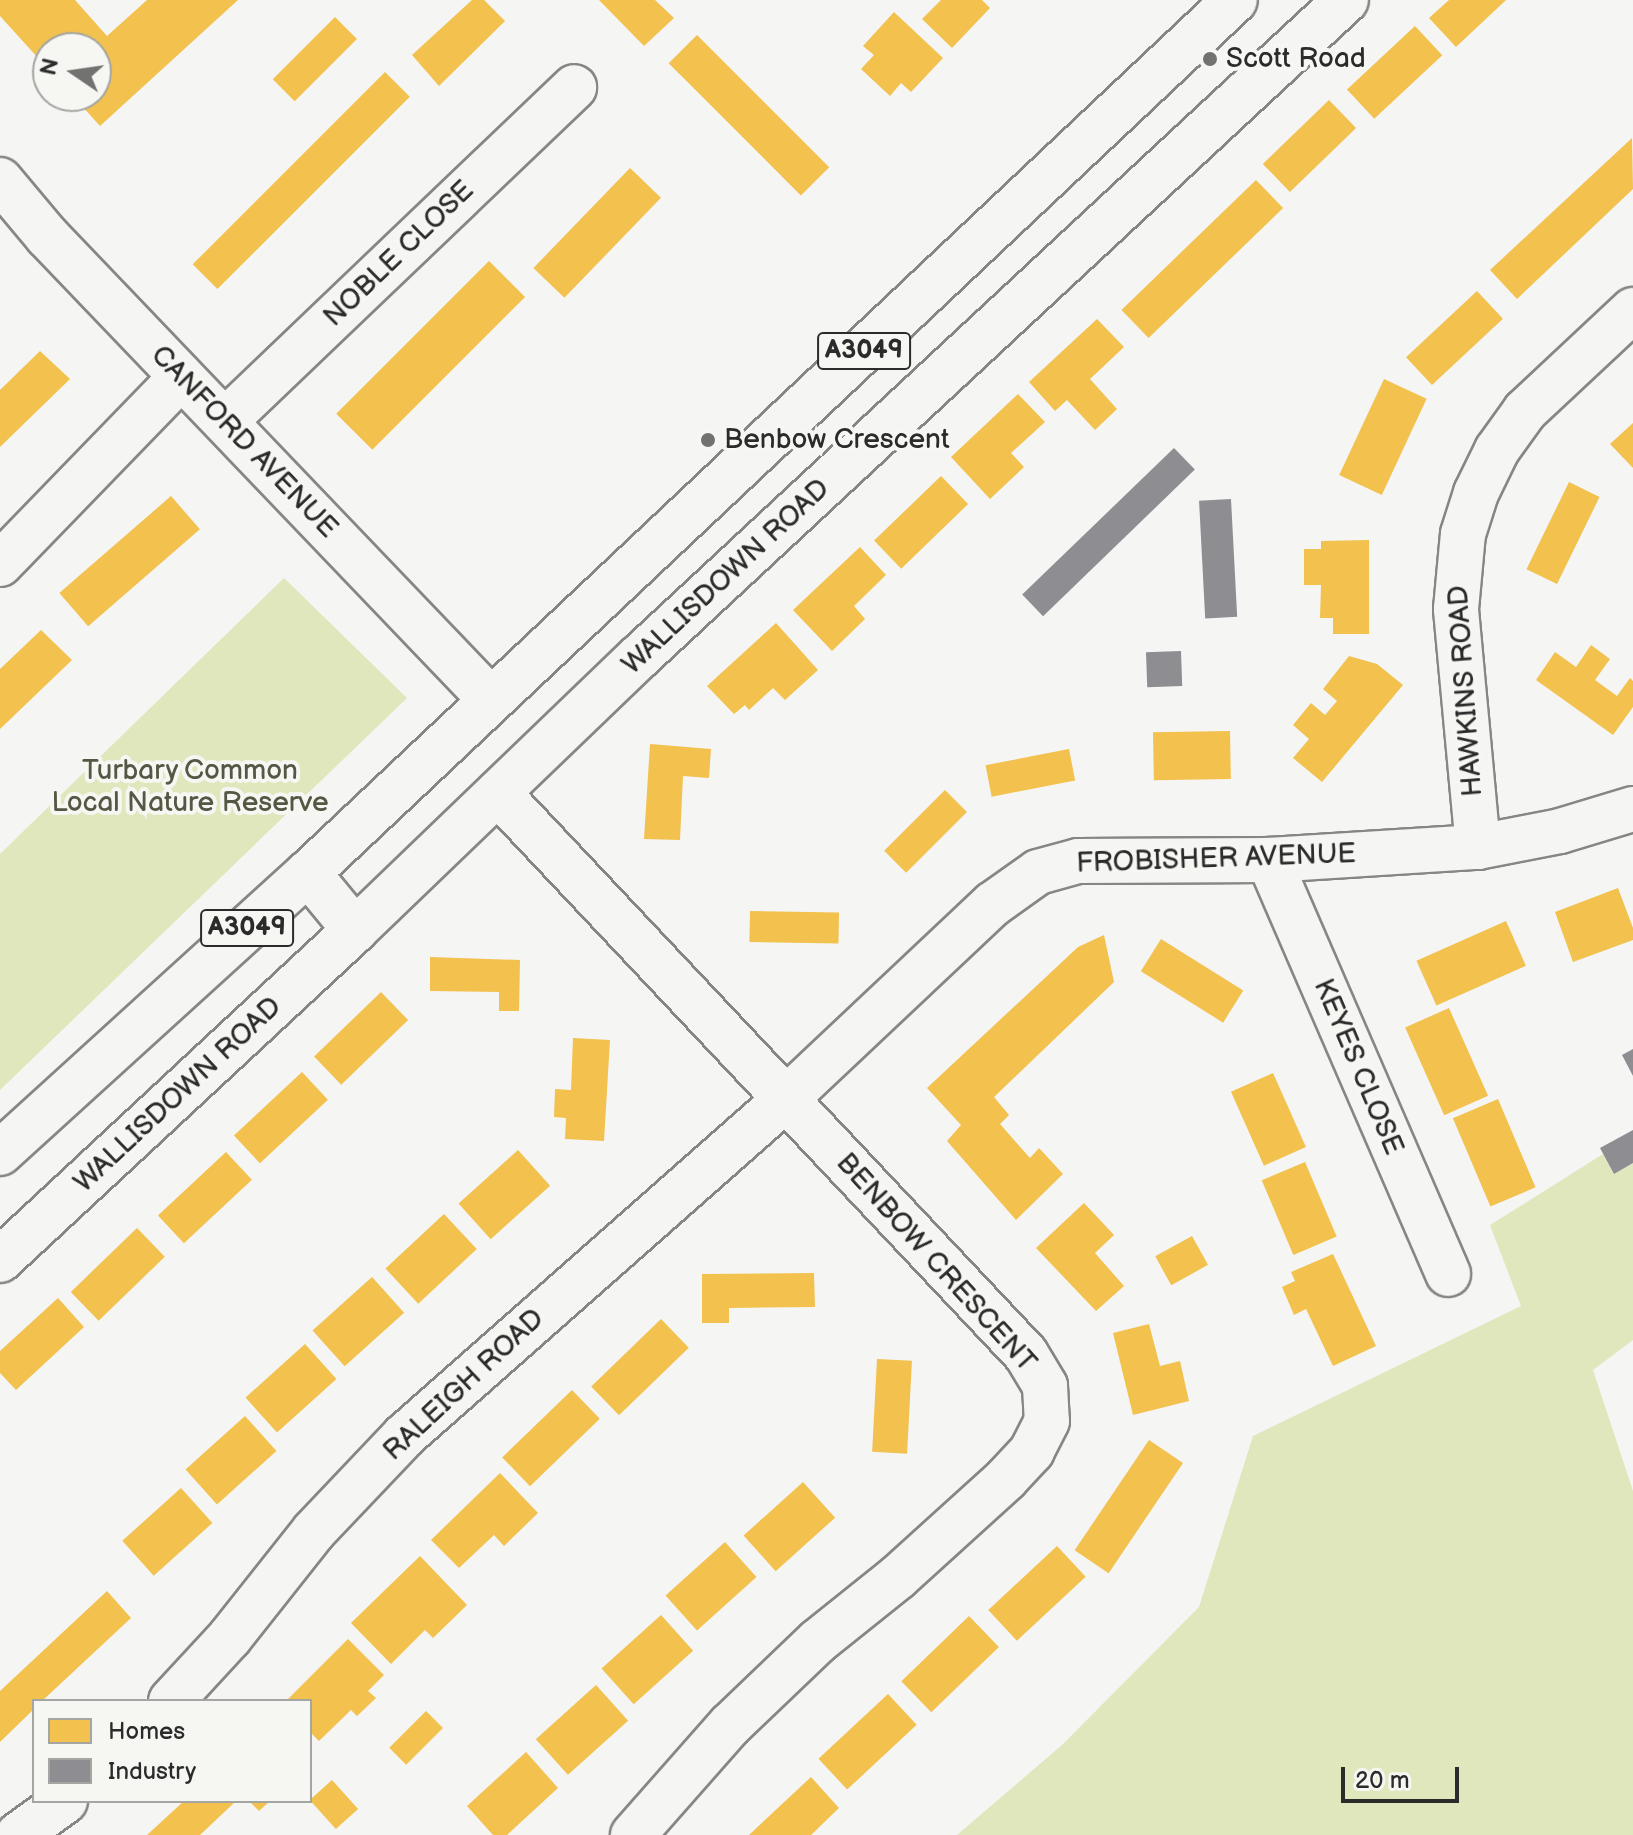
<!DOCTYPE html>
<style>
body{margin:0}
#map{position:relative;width:1633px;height:1835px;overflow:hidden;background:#f5f5f3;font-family:"Balsamiq Sans",sans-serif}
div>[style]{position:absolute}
.green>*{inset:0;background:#e0e7bc}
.homes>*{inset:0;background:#f2c14e;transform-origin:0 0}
.industry>*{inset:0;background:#8d8d92;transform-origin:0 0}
.roads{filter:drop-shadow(2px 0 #868685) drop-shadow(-2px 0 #868685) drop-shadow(0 2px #868685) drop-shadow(0 -2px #868685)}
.minor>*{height:44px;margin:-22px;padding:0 22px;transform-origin:22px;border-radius:22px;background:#f5f5f3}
.major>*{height:44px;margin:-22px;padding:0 22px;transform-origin:22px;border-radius:22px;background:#f5f5f3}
.dots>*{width:22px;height:22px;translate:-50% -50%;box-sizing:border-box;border:4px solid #f6f6f2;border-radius:50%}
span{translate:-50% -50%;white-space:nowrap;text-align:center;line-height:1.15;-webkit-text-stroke:8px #f6f6f2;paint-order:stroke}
.shield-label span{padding:2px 6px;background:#f6f6f2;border:2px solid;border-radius:6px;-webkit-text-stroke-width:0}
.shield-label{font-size:26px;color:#2b2b2b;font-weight:700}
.poi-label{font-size:28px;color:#2b2b2b}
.left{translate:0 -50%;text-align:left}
.street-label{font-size:28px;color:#2b2b2b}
.park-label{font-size:28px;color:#545744}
.legend{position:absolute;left:32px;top:1699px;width:280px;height:104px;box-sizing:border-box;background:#f6f6f2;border:2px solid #a5a5a2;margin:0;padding:10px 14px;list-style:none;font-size:24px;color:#2b2b2b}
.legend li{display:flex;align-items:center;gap:16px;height:40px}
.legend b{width:40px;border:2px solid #a5a5a2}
.north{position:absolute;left:32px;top:32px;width:80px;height:80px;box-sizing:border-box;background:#f6f6f2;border:2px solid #a5a5a2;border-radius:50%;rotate:283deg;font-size:22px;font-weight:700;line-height:32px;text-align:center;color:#2b2b2b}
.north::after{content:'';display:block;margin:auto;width:28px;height:36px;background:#727271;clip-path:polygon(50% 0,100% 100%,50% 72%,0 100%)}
.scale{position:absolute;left:1341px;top:1767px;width:118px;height:36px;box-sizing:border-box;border:4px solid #2b2b2b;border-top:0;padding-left:10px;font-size:24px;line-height:28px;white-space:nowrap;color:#2b2b2b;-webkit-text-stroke:6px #f6f6f2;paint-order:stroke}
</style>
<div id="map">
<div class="green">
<div style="clip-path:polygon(284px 578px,407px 698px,0 1090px,0 854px)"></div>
<div style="clip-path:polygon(1603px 1154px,1614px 1174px,1633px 1163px,1633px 1340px,1593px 1370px,1633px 1491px,1633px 1835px,957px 1835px,1062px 1745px,1199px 1607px,1253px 1436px,1521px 1306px,1490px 1225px)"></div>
</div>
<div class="homes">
<div style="clip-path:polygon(0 0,75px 0,107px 36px,147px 0,238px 0,100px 126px,73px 96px,96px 96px,96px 48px,48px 48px,48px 69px,0 16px)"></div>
<div style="clip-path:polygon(472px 0,484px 0,505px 21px,439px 86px,412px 55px)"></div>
<div style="clip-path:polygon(599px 0,655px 0,674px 18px,644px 46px)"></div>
<div style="clip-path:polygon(941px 0,982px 0,990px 8px,952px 48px,922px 19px)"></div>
<div style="clip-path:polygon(1449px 0,1506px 0,1456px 47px,1429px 18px)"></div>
<div style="clip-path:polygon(894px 12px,943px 58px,911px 92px,901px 83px,890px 96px,861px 69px,874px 55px,863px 46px)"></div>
<div style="left:335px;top:17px;width:31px;height:88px;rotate:45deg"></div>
<div style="left:1415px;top:26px;width:40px;height:93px;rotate:47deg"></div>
<div style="left:697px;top:35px;width:187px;height:40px;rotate:45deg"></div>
<div style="left:385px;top:72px;width:35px;height:272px;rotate:45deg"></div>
<div style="left:1329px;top:100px;width:39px;height:92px;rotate:46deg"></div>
<div style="clip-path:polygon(1632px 138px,1633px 189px,1517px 299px,1490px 270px)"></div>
<div style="left:630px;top:168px;width:43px;height:139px;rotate:44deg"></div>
<div style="left:1256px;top:180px;width:39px;height:187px;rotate:46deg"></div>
<div style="left:489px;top:261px;width:51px;height:216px;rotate:45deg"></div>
<div style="left:1477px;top:291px;width:38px;height:97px;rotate:47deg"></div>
<div style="clip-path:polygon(1097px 319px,1124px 347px,1090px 379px,1117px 409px,1095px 430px,1067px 400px,1055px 411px,1029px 382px)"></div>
<div style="clip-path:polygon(40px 351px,70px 379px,0 447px,0 390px)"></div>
<div style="left:1384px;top:379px;width:47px;height:106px;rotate:25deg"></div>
<div style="clip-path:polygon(1018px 394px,1045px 422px,1011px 453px,1024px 467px,990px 499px,951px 457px)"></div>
<div style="clip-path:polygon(1633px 423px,1633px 468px,1610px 444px)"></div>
<div style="left:941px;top:476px;width:39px;height:93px;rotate:46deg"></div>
<div style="left:1569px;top:482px;width:34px;height:97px;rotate:26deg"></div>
<div style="left:171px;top:496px;width:44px;height:148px;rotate:49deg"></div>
<div style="clip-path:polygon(1369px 540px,1369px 634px,1333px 634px,1333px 618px,1320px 618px,1321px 585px,1304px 585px,1304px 549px,1321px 549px,1321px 541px)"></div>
<div style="clip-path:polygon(860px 547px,886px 575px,854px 606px,865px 619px,832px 651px,793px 610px)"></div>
<div style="clip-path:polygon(776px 623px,818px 670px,785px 700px,773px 688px,749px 710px,745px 705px,734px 714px,707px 686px)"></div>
<div style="clip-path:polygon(41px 630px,72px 660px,0 729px,0 669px)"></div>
<div style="clip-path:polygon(1591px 645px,1610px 659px,1595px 680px,1617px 696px,1630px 678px,1633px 681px,1633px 707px,1613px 735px,1536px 680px,1555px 652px,1576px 667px)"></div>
<div style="clip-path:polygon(1349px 656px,1377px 664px,1403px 685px,1322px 782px,1293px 758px,1309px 739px,1293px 725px,1311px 703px,1325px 715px,1337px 701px,1323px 689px)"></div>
<div style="left:1230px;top:731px;width:48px;height:77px;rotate:89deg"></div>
<div style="clip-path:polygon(650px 744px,711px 749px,709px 778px,683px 776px,680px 840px,644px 839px)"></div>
<div style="left:1069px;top:749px;width:32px;height:85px;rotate:79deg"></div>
<div style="left:945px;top:790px;width:31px;height:86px;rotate:45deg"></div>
<div style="clip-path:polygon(1618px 888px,1633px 928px,1633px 940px,1573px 962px,1555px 912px)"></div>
<div style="left:750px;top:911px;width:89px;height:31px;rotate:1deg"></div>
<div style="left:1506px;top:921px;width:49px;height:98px;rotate:66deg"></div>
<div style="clip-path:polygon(1104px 935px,1114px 982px,994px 1097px,1009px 1115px,1000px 1124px,1030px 1158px,1039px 1148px,1063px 1174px,1016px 1220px,947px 1141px,961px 1125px,927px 1088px,1078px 947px)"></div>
<div style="left:1161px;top:939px;width:97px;height:38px;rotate:32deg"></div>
<div style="clip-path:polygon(430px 957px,520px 960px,519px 1011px,499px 1011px,499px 992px,430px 991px)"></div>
<div style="left:381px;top:992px;width:39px;height:93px;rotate:46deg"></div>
<div style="left:1449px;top:1008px;width:96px;height:48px;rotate:66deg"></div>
<div style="clip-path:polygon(573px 1038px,610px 1040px,604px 1141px,565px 1139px,566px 1118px,554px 1117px,555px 1089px,571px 1090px)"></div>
<div style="left:302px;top:1072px;width:38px;height:93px;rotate:47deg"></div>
<div style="left:1273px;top:1073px;width:81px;height:46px;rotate:66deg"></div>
<div style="left:1498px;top:1099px;width:96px;height:49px;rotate:67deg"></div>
<div style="left:518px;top:1150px;width:48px;height:80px;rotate:48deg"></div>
<div style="left:226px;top:1152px;width:38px;height:93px;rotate:47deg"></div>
<div style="left:1305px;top:1162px;width:81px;height:47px;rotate:67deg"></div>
<div style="clip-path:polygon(1084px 1203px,1114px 1235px,1095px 1253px,1124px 1286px,1096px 1311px,1036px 1248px)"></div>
<div style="left:444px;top:1214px;width:48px;height:80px;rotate:47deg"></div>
<div style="left:137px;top:1228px;width:40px;height:92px;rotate:46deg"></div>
<div style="left:1192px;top:1236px;width:33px;height:42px;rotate:61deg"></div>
<div style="clip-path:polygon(1333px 1254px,1376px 1346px,1333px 1366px,1306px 1309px,1294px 1315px,1282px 1287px,1295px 1281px,1291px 1272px)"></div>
<div style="clip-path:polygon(814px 1273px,815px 1307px,729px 1308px,729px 1323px,702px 1323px,702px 1274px)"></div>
<div style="left:372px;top:1277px;width:48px;height:80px;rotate:48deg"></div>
<div style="clip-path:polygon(58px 1298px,84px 1327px,16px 1390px,0 1373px,0 1351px)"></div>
<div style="left:661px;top:1319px;width:40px;height:97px;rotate:46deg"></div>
<div style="clip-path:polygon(1149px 1324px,1160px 1366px,1180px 1361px,1189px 1401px,1133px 1415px,1113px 1333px)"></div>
<div style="left:305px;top:1344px;width:47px;height:80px;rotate:48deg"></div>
<div style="left:877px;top:1359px;width:35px;height:93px;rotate:3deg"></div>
<div style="left:572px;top:1390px;width:40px;height:97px;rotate:46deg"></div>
<div style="left:245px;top:1416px;width:47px;height:80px;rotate:48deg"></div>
<div style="left:1149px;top:1440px;width:41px;height:133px;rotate:34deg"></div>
<div style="clip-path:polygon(500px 1473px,538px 1513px,504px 1546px,494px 1535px,459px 1568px,431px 1540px)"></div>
<div style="left:803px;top:1482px;width:48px;height:80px;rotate:48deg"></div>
<div style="left:181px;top:1488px;width:47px;height:79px;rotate:48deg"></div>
<div style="left:725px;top:1542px;width:47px;height:80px;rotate:48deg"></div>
<div style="left:1057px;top:1546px;width:42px;height:94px;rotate:47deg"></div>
<div style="clip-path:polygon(420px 1556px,467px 1605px,433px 1638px,425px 1630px,391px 1664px,351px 1623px)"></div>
<div style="clip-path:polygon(107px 1591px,131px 1618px,42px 1701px,34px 1701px,34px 1709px,0 1742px,0 1691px)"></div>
<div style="left:661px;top:1615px;width:48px;height:80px;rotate:48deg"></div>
<div style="left:969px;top:1616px;width:43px;height:94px;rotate:46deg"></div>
<div style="clip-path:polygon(348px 1639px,384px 1675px,368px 1691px,376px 1698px,357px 1716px,351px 1710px,319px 1741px,310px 1732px,310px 1701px,286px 1701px)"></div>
<div style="left:596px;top:1685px;width:48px;height:81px;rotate:48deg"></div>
<div style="left:888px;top:1694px;width:42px;height:95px;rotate:47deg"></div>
<div style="left:426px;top:1711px;width:24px;height:52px;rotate:45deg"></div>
<div style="clip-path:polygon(526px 1752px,558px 1788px,507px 1835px,493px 1835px,467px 1806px)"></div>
<div style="clip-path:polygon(811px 1777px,839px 1808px,811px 1835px,749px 1835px)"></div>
<div style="left:332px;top:1780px;width:39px;height:30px;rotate:48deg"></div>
<div style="clip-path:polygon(184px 1801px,236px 1801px,200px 1835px,147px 1835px)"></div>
<div style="clip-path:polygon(249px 1801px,270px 1801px,259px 1811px)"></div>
</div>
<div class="industry">
<div style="left:1174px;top:448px;width:30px;height:211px;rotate:46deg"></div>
<div style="left:1231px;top:499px;width:118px;height:32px;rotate:87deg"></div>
<div style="left:1181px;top:651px;width:35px;height:35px;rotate:88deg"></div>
<div style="clip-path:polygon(1633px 1049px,1633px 1076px,1622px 1055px)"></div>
<div style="clip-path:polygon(1633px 1130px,1633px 1163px,1614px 1174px,1600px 1148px)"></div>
</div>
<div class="roads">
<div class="minor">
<div style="left:0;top:180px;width:73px;rotate:50deg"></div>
<div style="left:47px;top:236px;width:642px;rotate:46.26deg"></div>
<div style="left:225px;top:421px;width:483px;rotate:-43.7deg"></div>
<div style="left:0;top:564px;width:260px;rotate:-45.9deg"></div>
<div style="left:498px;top:793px;width:770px;rotate:46.74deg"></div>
<div style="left:1026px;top:1354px;width:37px;rotate:59deg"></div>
<div style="left:1045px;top:1386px;width:35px;rotate:87deg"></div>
<div style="left:1047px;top:1421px;width:34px;rotate:117deg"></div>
<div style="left:1032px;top:1451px;width:38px;rotate:133deg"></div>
<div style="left:1006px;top:1479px;width:146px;rotate:137.8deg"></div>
<div style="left:898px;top:1577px;width:102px;rotate:141.3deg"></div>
<div style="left:818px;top:1641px;width:122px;rotate:136.3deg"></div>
<div style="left:730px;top:1725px;width:147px;rotate:131.4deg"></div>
<div style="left:1478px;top:847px;width:239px;rotate:-95.3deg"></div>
<div style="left:1456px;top:609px;width:75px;rotate:-84.7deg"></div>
<div style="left:1463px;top:534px;width:43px;rotate:-72.4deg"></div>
<div style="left:1476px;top:493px;width:48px;rotate:-64deg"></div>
<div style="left:1497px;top:450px;width:48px;rotate:-54.3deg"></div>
<div style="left:1525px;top:411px;width:148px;rotate:-43.1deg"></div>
<div style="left:1269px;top:860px;width:451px;rotate:66.6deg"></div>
<div style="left:308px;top:873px;width:74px;rotate:50.5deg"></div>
<div style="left:0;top:1260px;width:485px;rotate:-42.9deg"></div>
<div style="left:355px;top:930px;width:394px;rotate:-43.9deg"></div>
<div style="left:639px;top:657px;width:965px;rotate:-42.9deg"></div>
<div style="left:171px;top:1701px;width:87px;rotate:-47.3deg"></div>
<div style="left:230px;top:1637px;width:135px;rotate:-51.6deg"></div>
<div style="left:314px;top:1531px;width:131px;rotate:-46.5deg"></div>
<div style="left:404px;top:1436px;width:511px;rotate:-41.43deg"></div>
<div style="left:787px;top:1098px;width:283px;rotate:-43.3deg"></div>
<div style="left:993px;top:904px;width:55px;rotate:-35.4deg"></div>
<div style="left:1038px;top:872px;width:41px;rotate:-15.4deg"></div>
<div style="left:1078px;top:861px;width:191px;rotate:-0.3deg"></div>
<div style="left:1269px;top:860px;width:209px;rotate:-3.6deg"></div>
<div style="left:1478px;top:847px;width:84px;rotate:-11deg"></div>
<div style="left:1560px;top:831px;width:76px;rotate:-16.8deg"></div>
<div style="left:18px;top:1835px;width:58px;rotate:-35.9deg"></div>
</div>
<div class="major">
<div style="left:0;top:1153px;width:416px;rotate:-42.3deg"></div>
<div style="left:308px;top:873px;width:1273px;rotate:-43.28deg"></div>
</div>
</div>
<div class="dots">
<div style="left:1210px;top:59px;background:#727271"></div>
<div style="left:708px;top:440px;background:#727271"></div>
</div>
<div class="shield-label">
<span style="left:864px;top:351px">A3049</span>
<span style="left:247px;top:928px">A3049</span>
</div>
<div class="poi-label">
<span class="left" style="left:1226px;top:59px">Scott Road</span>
<span class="left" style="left:724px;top:440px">Benbow Crescent</span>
</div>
<div class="street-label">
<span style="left:399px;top:254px;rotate:-44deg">NOBLE CLOSE</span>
<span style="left:244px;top:442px;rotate:46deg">CANFORD AVENUE</span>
<span style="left:726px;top:577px;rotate:-43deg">WALLISDOWN ROAD</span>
<span style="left:1466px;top:691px;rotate:-94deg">HAWKINS ROAD</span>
<span style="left:1216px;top:859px;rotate:-2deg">FROBISHER AVENUE</span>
<span style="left:1358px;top:1067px;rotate:67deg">KEYES CLOSE</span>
<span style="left:178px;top:1095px;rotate:-43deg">WALLISDOWN ROAD</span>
<span style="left:936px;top:1263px;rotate:48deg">BENBOW CRESCENT</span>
<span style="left:464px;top:1385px;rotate:-43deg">RALEIGH ROAD</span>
</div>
<div class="park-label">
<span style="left:190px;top:787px">Turbary Common<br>Local Nature Reserve</span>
</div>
<ul class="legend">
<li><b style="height:22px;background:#f2c14e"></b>Homes</li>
<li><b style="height:22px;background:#8d8d92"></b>Industry</li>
</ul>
<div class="north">N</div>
<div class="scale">20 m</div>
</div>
